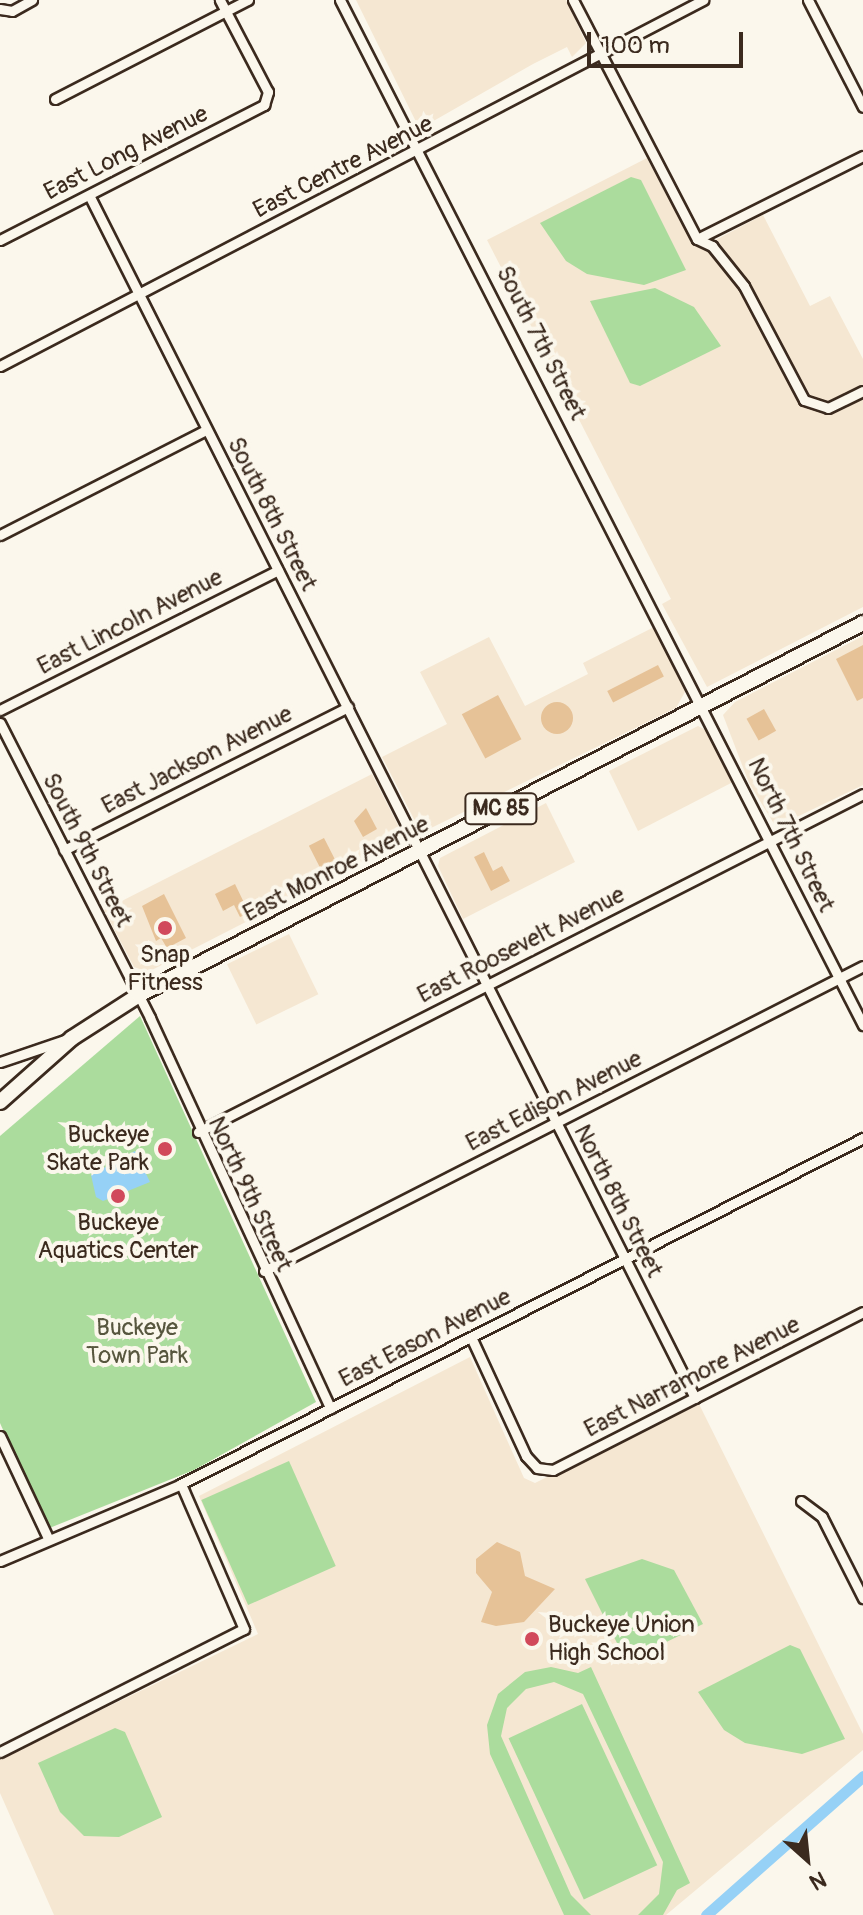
<!DOCTYPE html>
<style>
body{margin:0}
#map{position:relative;width:863px;height:1915px;overflow:hidden;background:#fbf7ec;font-family:Pangolin,sans-serif}
div>[style]{position:absolute}
.built>*{inset:0;background:#f5e7d2;transform-origin:0 0}
.green>*{inset:0;background:#abdc9d;transform-origin:0 0}
.water>*{inset:0;background:#96d1f6}
.canal>*{height:11px;margin:-5.5px;padding:0 5.5px;transform-origin:5.5px;border-radius:5.5px;background:#96d1f6}
.building>*{inset:0;background:#e6c297;transform-origin:0 0}
.round{border-radius:50%}
.roads{filter:drop-shadow(2px 0 #3b2a1e) drop-shadow(-2px 0 #3b2a1e) drop-shadow(0 2px #3b2a1e) drop-shadow(0 -2px #3b2a1e)}
.street>*{height:9px;margin:-4.5px;padding:0 4.5px;transform-origin:4.5px;border-radius:4.5px;background:#fbf7ec}
.primary>*{height:14px;margin:-7px;padding:0 7px;transform-origin:7px;border-radius:7px;background:#fbf7ec}
.dots>*{width:22px;height:22px;translate:-50% -50%;box-sizing:border-box;border:4px solid #fbf7ec;border-radius:50%}
span{translate:-50% -50%;white-space:nowrap;text-align:center;line-height:1.15;-webkit-text-stroke:8px #fbf7ec;paint-order:stroke}
.shield-label span{padding:2px 6px;background:#fbf7ec;border:2px solid;border-radius:6px;-webkit-text-stroke-width:0}
.shield-label{font-size:22px;color:#3b2a1e;font-weight:700}
.street-label{font-size:24px;color:#3b2a1e}
.poi-label{font-size:24px;color:#3b2a1e}
.right{translate:-100% -50%;text-align:right}
.left{translate:0 -50%;text-align:left}
.park-label{font-size:24px;color:#57563e}
.north{position:absolute;left:767px;top:1819px;width:80px;height:80px;-webkit-text-stroke:6px #fbf7ec;paint-order:stroke;rotate:153deg;font-size:22px;font-weight:700;line-height:32px;text-align:center;color:#3b2a1e}
.north::after{content:'';display:block;margin:auto;width:28px;height:36px;background:#3b2a1e;clip-path:polygon(50% 0,100% 100%,50% 72%,0 100%)}
.scale{position:absolute;left:587px;top:32px;width:156px;height:36px;box-sizing:border-box;border:4px solid #3b2a1e;border-top:0;padding-left:10px;font-size:24px;line-height:28px;white-space:nowrap;color:#3b2a1e;-webkit-text-stroke:6px #fbf7ec;paint-order:stroke}
</style>
<div id="map">
<div class="built">
<div style="clip-path:polygon(356px 0,566px 0,586px 43px,572px 57px,567px 47px,533px 64px,430px 123px,435px 133px,423px 136px)"></div>
<div style="clip-path:polygon(647px 158px,691px 241px,704px 246px,763px 215px,810px 306px,830px 296px,863px 359px,863px 607px,707px 687px,662px 604px,671px 599px,487px 240px)"></div>
<div style="clip-path:polygon(656px 626px,686px 690px,676px 708px,427px 830px,417px 825px,382px 757px,447px 724px,420px 672px,489px 637px,525px 706px,588px 674px,583px 663px)"></div>
<div style="clip-path:polygon(863px 636px,863px 785px,776px 827px,749px 783px,723px 715px,735px 702px)"></div>
<div style="clip-path:polygon(698px 726px,708px 731px,733px 782px,638px 831px,609px 771px)"></div>
<div style="clip-path:polygon(372px 774px,403px 835px,398px 844px,148px 972px,134px 967px,104px 910px)"></div>
<div style="clip-path:polygon(546px 803px,575px 862px,463px 919px,438px 866px,440px 858px)"></div>
<div style="left:289px;top:934px;width:67px;height:69px;rotate:64deg"></div>
<div style="clip-path:polygon(470px 1357px,524px 1478px,535px 1483px,698px 1402px,863px 1734px,863px 1750px,666px 1915px,54px 1915px,0 1793px,0 1759px,258px 1634px,199px 1496px)"></div>
</div>
<div class="green">
<div style="clip-path:polygon(631px 177px,641px 180px,686px 270px,644px 285px,587px 274px,566px 261px,540px 223px)"></div>
<div style="clip-path:polygon(655px 288px,694px 307px,721px 346px,640px 386px,630px 383px,590px 301px)"></div>
<div style="clip-path:polygon(140px 1016px,316px 1402px,194px 1470px,47px 1529px,0 1423px,0 1136px)"></div>
<div style="left:289px;top:1461px;width:115px;height:96px;rotate:66deg"></div>
<div style="clip-path:polygon(642px 1559px,674px 1570px,703px 1624px,640px 1655px,620px 1649px,585px 1579px)"></div>
<div style="clip-path:polygon(790px 1645px,800px 1649px,845px 1739px,802px 1754px,745px 1743px,724px 1730px,698px 1692px)"></div>
<div style="clip-path:polygon(551px 1667px,578px 1673px,591px 1667px,690px 1883px,677px 1890px,663px 1915px,638px 1915px,659px 1894px,663px 1862px,583px 1694px,554px 1682px,526px 1689px,507px 1708px,501px 1736px,571px 1895px,591px 1915px,564px 1915px,490px 1754px,487px 1725px,498px 1694px,525px 1672px)"></div>
<div style="left:582px;top:1704px;width:178px;height:81px;rotate:65deg"></div>
<div style="clip-path:polygon(115px 1728px,125px 1732px,162px 1817px,119px 1837px,84px 1836px,60px 1812px,38px 1763px)"></div>
</div>
<div class="water">
<div style="clip-path:polygon(135px 1151px,150px 1182px,103px 1201px,96px 1197px,91px 1175px)"></div>
</div>
<div class="canal">
<div style="left:706px;top:1915px;width:210px;rotate:-41.5deg"></div>
</div>
<div class="building">
<div style="clip-path:polygon(863px 645px,863px 698px,857px 701px,836px 659px)"></div>
<div style="left:658px;top:665px;width:13px;height:57px;rotate:63deg"></div>
<div style="left:498px;top:695px;width:50px;height:41px;rotate:62deg"></div>
<div class="round" style="left:541px;top:702px;width:32px;height:32px"></div>
<div style="left:764px;top:709px;width:25px;height:20px;rotate:61deg"></div>
<div style="clip-path:polygon(366px 808px,377px 829px,363px 837px,354px 821px)"></div>
<div style="left:324px;top:838px;width:29px;height:17px;rotate:63deg"></div>
<div style="clip-path:polygon(484px 852px,493px 871px,502px 866px,510px 881px,491px 891px,474px 857px)"></div>
<div style="clip-path:polygon(235px 884px,249px 913px,240px 917px,234px 905px,223px 911px,215px 894px)"></div>
<div style="clip-path:polygon(164px 894px,186px 938px,167px 948px,161px 938px,156px 941px,142px 906px)"></div>
<div style="clip-path:polygon(497px 1542px,520px 1552px,525px 1576px,555px 1589px,524px 1622px,496px 1626px,481px 1622px,492px 1592px,476px 1573px,476px 1559px)"></div>
</div>
<div class="roads">
<div class="street">
<div style="left:340px;top:0;width:1151px;rotate:62.97deg"></div>
<div style="left:573px;top:0;width:269px;rotate:62.6deg"></div>
<div style="left:697px;top:239px;width:17px;rotate:25deg"></div>
<div style="left:712px;top:246px;width:51px;rotate:51.3deg"></div>
<div style="left:744px;top:286px;width:129px;rotate:62.2deg"></div>
<div style="left:804px;top:400px;width:25px;rotate:18deg"></div>
<div style="left:828px;top:408px;width:39px;rotate:-26deg"></div>
<div style="left:808px;top:0;width:120px;rotate:62.8deg"></div>
<div style="left:0;top:9px;width:12px;rotate:9deg"></div>
<div style="left:12px;top:11px;width:23px;rotate:-29deg"></div>
<div style="left:55px;top:99px;width:217px;rotate:-27.2deg"></div>
<div style="left:89px;top:195px;width:1347px;rotate:63.26deg"></div>
<div style="left:697px;top:239px;width:186px;rotate:-26.6deg"></div>
<div style="left:0;top:240px;width:297px;rotate:-27.1deg"></div>
<div style="left:264px;top:105px;width:14px;rotate:-73deg"></div>
<div style="left:268px;top:92px;width:104px;rotate:-117.6deg"></div>
<div style="left:0;top:366px;width:793px;rotate:-27.5deg"></div>
<div style="left:0;top:535px;width:231px;rotate:-27deg"></div>
<div style="left:0;top:710px;width:311px;rotate:-26.7deg"></div>
<div style="left:0;top:723px;width:331px;rotate:63deg"></div>
<div style="left:150px;top:1018px;width:430px;rotate:65.2deg"></div>
<div style="left:64px;top:850px;width:318px;rotate:-26.7deg"></div>
<div style="left:0;top:1062px;width:69px;rotate:-18.7deg"></div>
<div style="left:198px;top:1132px;width:746px;rotate:-26.94deg"></div>
<div style="left:264px;top:1271px;width:672px;rotate:-26.98deg"></div>
<div style="left:471px;top:1337px;width:131px;rotate:65.2deg"></div>
<div style="left:526px;top:1456px;width:16px;rotate:47deg"></div>
<div style="left:537px;top:1468px;width:16px;rotate:7deg"></div>
<div style="left:553px;top:1470px;width:348px;rotate:-27deg"></div>
<div style="left:0;top:1436px;width:113px;rotate:64.8deg"></div>
<div style="left:801px;top:1501px;width:26px;rotate:37deg"></div>
<div style="left:822px;top:1517px;width:91px;rotate:63.2deg"></div>
<div style="left:0;top:1561px;width:197px;rotate:-23deg"></div>
<div style="left:181px;top:1484px;width:765px;rotate:-26.9deg"></div>
<div style="left:0;top:1752px;width:273px;rotate:-26.8deg"></div>
<div style="left:244px;top:1629px;width:158px;rotate:-113.5deg"></div>
</div>
<div class="primary">
<div style="left:0;top:1102px;width:96px;rotate:-41.6deg"></div>
<div style="left:72px;top:1038px;width:80px;rotate:-32.7deg"></div>
<div style="left:139px;top:995px;width:814px;rotate:-27.19deg"></div>
</div>
</div>
<div class="dots">
<div style="left:165px;top:928px;background:#d1495b"></div>
<div style="left:165px;top:1149px;background:#d1495b"></div>
<div style="left:118px;top:1196px;background:#d1495b"></div>
<div style="left:532px;top:1639px;background:#d1495b"></div>
</div>
<div class="shield-label">
<span style="left:501px;top:809px">MC 85</span>
</div>
<div class="street-label">
<span style="left:126px;top:153px;rotate:-27deg">East Long Avenue</span>
<span style="left:343px;top:167px;rotate:-27deg">East Centre Avenue</span>
<span style="left:541px;top:343px;rotate:63deg">South 7th Street</span>
<span style="left:272px;top:514px;rotate:63deg">South 8th Street</span>
<span style="left:130px;top:622px;rotate:-27deg">East Lincoln Avenue</span>
<span style="left:197px;top:760px;rotate:-27deg">East Jackson Avenue</span>
<span style="left:791px;top:835px;rotate:64deg">North 7th Street</span>
<span style="left:87px;top:850px;rotate:63deg">South 9th Street</span>
<span style="left:336px;top:869px;rotate:-27deg">East Monroe Avenue</span>
<span style="left:521px;top:945px;rotate:-27deg">East Roosevelt Avenue</span>
<span style="left:554px;top:1101px;rotate:-27deg">East Edison Avenue</span>
<span style="left:250px;top:1194px;rotate:65deg">North 9th Street</span>
<span style="left:618px;top:1201px;rotate:63deg">North 8th Street</span>
<span style="left:425px;top:1338px;rotate:-27deg">East Eason Avenue</span>
<span style="left:692px;top:1377px;rotate:-27deg">East Narramore Avenue</span>
</div>
<div class="poi-label">
<span style="left:165px;top:969px">Snap<br>Fitness</span>
<span class="right" style="left:149px;top:1149px">Buckeye<br>Skate Park</span>
<span style="left:118px;top:1237px">Buckeye<br>Aquatics Center</span>
<span class="left" style="left:548px;top:1639px">Buckeye Union<br>High School</span>
</div>
<div class="park-label">
<span style="left:137px;top:1342px">Buckeye<br>Town Park</span>
</div>
<div class="north">N</div>
<div class="scale">100 m</div>
</div>
